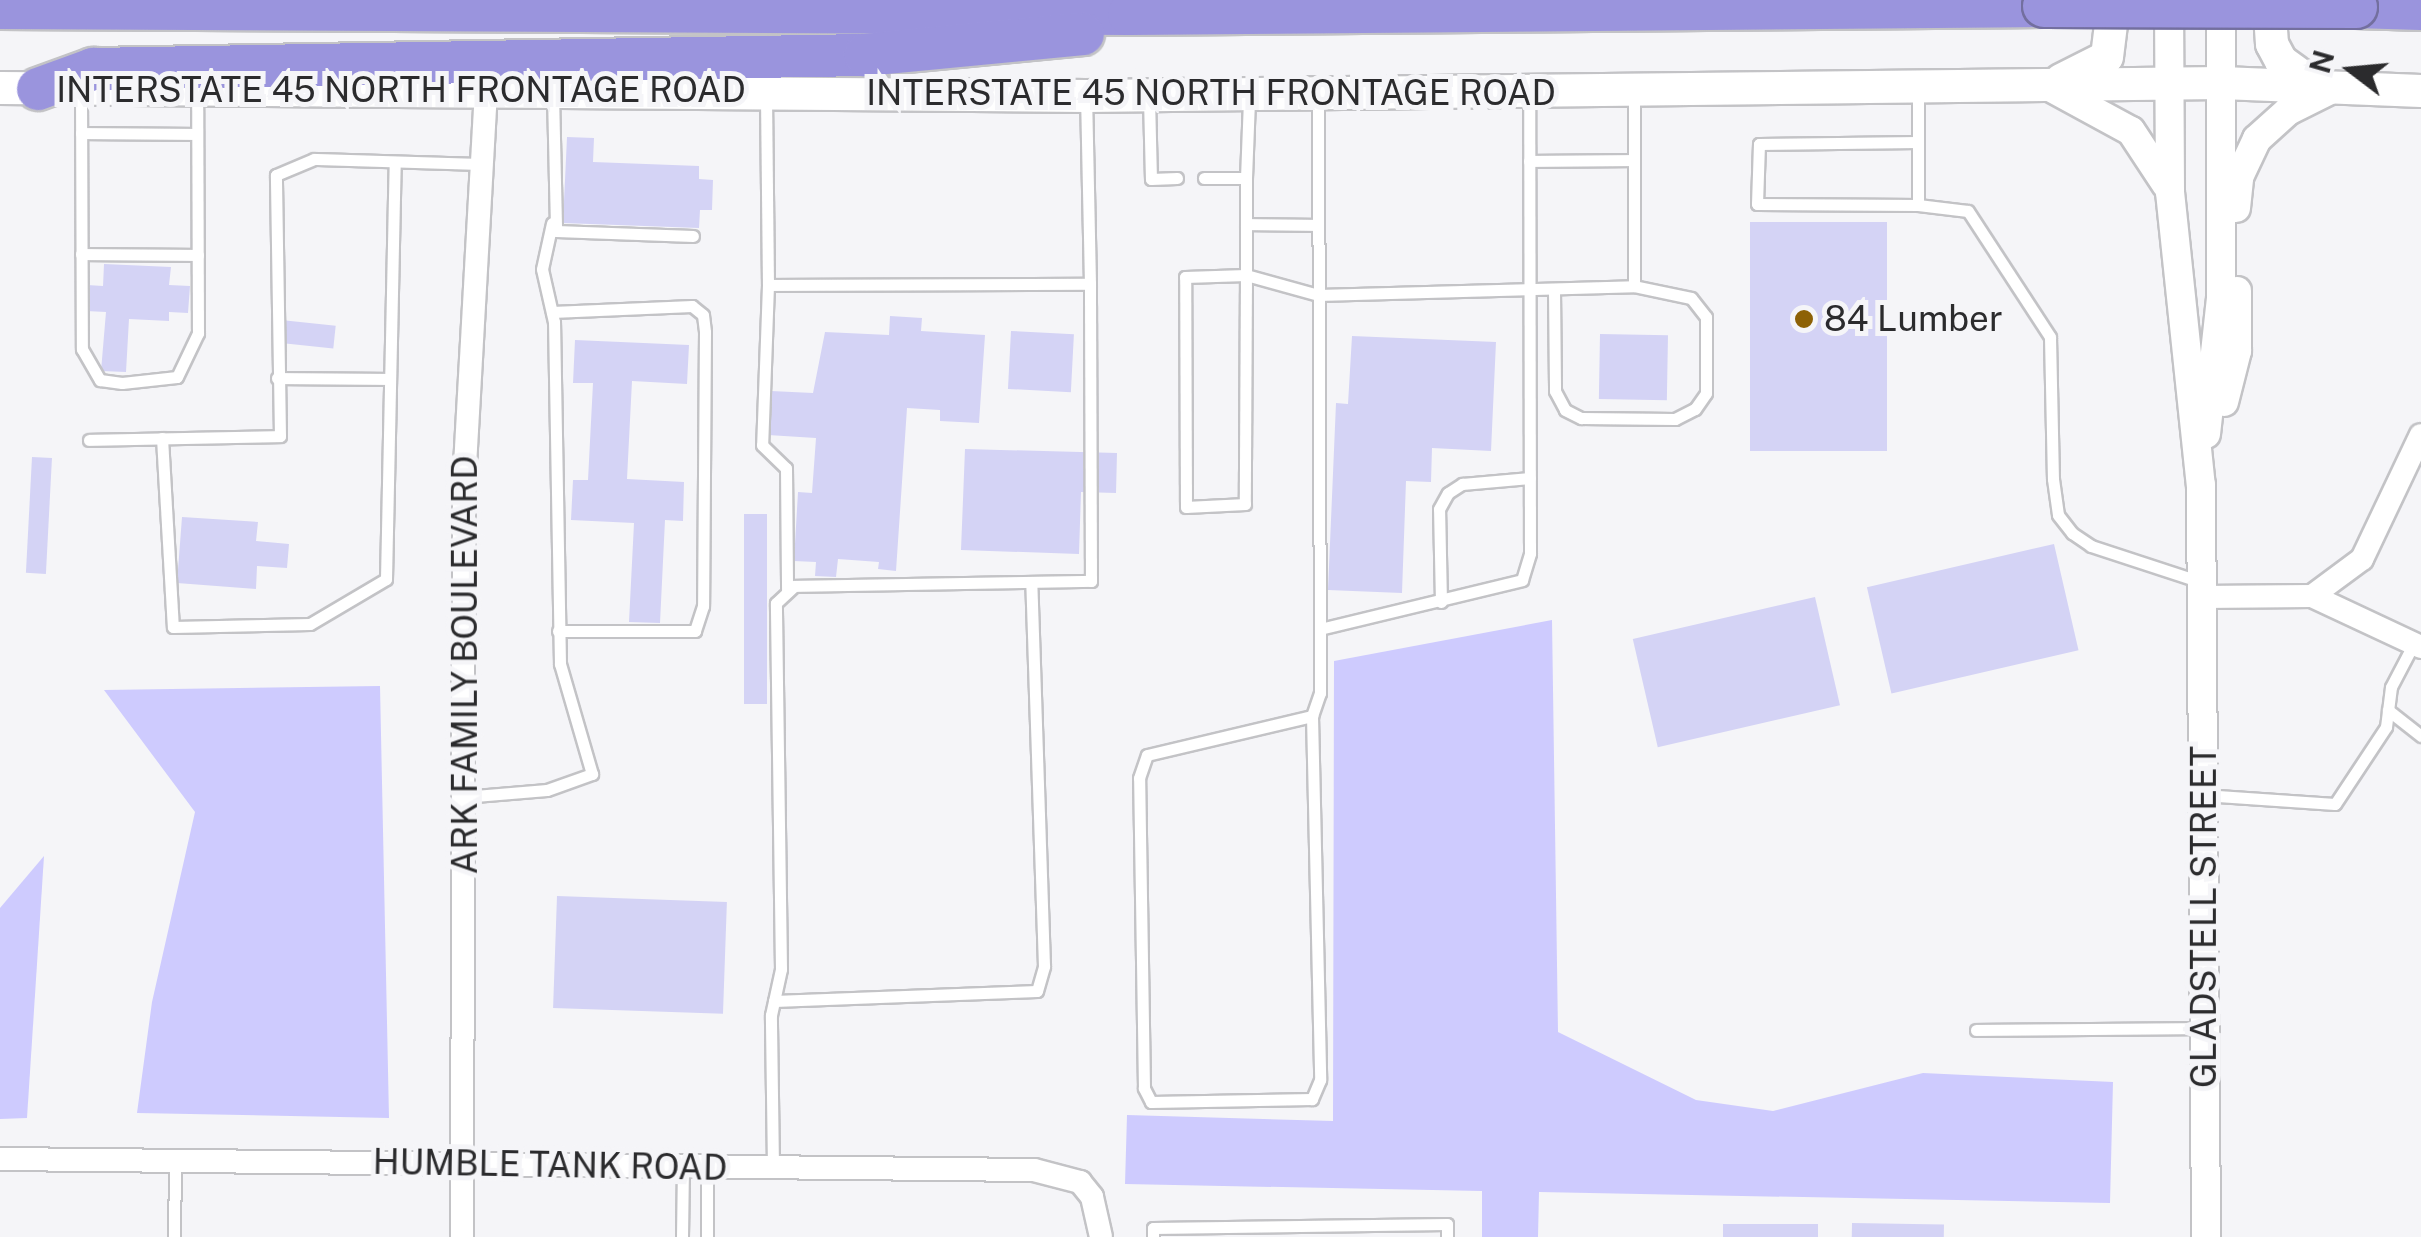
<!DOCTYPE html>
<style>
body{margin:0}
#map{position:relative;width:2421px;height:1237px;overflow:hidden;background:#f5f5f8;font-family:"Public Sans",sans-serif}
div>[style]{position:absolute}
.green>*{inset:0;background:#cecbfe}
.building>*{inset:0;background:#d4d3f5;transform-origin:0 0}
.roads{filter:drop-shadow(2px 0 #c3c3c6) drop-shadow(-2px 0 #c3c3c6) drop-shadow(0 2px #c3c3c6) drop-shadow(0 -2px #c3c3c6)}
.service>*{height:11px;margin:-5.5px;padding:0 5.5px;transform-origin:5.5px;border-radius:5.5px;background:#fff}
.minor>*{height:22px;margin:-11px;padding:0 11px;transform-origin:11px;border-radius:11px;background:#fff}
.tertiary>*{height:28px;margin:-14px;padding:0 14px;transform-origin:14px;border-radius:14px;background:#fff}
.secondary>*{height:32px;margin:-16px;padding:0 16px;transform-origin:16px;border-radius:16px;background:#fff}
.motorway>*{height:42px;margin:-21px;padding:0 21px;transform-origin:21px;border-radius:21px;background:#9a94dd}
.bridges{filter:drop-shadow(2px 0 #736f9f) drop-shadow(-2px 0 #736f9f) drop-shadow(0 2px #736f9f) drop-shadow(0 -2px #736f9f)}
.motorway-bridge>*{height:42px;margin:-21px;padding:0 21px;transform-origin:21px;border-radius:21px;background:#9a94dd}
.dots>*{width:28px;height:28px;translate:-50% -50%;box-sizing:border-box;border:5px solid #f5f5f8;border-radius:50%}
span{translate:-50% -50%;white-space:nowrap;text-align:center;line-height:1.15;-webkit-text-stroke:10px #f5f5f8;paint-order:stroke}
.street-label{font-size:35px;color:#2b2b2d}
.poi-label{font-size:35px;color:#2b2b2d}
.left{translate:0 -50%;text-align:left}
.north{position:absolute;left:2301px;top:20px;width:100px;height:100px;-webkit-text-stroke:8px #f5f5f8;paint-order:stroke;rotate:286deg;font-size:28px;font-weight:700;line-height:40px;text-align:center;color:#2b2b2d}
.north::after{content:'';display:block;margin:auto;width:35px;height:45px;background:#2b2b2d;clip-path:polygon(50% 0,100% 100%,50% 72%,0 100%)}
</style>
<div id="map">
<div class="green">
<div style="clip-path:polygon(1552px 620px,1558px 1032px,1696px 1100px,1773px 1111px,1923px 1073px,2113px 1082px,2110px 1203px,1539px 1192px,1538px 1237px,1482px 1237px,1482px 1191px,1125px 1184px,1127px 1115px,1333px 1121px,1334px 661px)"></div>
<div style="clip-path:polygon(380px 686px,389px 1118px,137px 1113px,152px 1002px,195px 812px,104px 690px)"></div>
<div style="clip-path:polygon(44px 856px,27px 1118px,0 1119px,0 908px)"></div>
</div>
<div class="building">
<div style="clip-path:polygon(567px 137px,594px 138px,593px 162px,699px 166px,699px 179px,713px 180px,712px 210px,700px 210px,699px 228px,563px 223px)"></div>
<div style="left:1887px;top:222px;width:229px;height:137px;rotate:90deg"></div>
<div style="clip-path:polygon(104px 264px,171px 267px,169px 285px,190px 286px,188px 313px,169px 312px,169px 321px,129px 319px,126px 372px,101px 371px,106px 312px,86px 311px,87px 285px,103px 286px)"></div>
<div style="clip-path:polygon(890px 316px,922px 318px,921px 331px,985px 335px,979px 423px,940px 421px,940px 410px,907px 408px,896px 571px,878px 569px,879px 562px,838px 559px,836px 577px,815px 576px,816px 562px,794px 561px,798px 492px,812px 493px,816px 438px,768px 435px,771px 391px,813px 393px,825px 332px,889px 335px)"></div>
<div style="left:281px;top:320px;width:55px;height:23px;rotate:6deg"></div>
<div style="left:1011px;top:331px;width:63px;height:58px;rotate:3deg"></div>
<div style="left:1600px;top:334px;width:68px;height:65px;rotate:1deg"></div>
<div style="clip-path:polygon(1352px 336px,1496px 342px,1491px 451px,1432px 448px,1431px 482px,1406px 481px,1402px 593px,1328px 590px,1336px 403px,1348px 404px)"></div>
<div style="clip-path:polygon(575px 340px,689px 345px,687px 384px,632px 381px,627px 479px,684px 482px,683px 521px,665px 520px,660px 623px,629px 622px,634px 523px,571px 520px,573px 480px,588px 480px,593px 383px,573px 383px)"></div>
<div style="clip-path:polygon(965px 449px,1117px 453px,1116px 493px,1081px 492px,1079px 554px,961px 550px)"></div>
<div style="left:32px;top:457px;width:20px;height:116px;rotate:3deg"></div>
<div style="left:744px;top:514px;width:23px;height:190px"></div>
<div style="clip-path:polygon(182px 517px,258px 522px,256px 541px,289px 544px,287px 568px,257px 566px,256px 589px,177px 583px)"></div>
<div style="left:2054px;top:544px;width:109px;height:192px;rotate:77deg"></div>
<div style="left:1815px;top:597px;width:111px;height:187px;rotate:77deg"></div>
<div style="left:557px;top:896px;width:170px;height:112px;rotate:2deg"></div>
<div style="left:1852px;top:1223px;width:92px;height:14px;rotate:1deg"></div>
<div style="left:1723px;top:1224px;width:95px;height:13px"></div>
</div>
<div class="roads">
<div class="service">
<div style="left:1918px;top:90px;width:115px;rotate:90deg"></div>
<div style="left:1918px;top:205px;width:161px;rotate:-179.6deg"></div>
<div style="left:1757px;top:204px;width:60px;rotate:-88.1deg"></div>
<div style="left:1759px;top:144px;width:159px;rotate:-0.7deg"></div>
<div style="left:81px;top:91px;width:258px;rotate:89.8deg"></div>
<div style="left:82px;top:349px;width:36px;rotate:60deg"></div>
<div style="left:100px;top:380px;width:22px;rotate:8deg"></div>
<div style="left:122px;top:383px;width:55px;rotate:-6.2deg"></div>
<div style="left:177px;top:377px;width:49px;rotate:-64.5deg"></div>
<div style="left:198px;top:333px;width:239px;rotate:-90.2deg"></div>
<div style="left:553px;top:94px;width:137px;rotate:88.7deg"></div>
<div style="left:556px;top:231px;width:137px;rotate:2.1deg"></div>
<div style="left:766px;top:96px;width:189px;rotate:89.4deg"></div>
<div style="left:768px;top:285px;width:322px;rotate:-0.2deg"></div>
<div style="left:1090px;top:284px;width:185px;rotate:-91.2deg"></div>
<div style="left:1149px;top:98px;width:81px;rotate:88.6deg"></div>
<div style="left:1151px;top:179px;width:26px;rotate:-2deg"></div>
<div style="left:81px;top:133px;width:115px;rotate:0.5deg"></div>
<div style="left:1529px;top:161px;width:105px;rotate:-0.5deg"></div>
<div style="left:1204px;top:178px;width:42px"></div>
<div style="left:1246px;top:178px;width:79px;rotate:-87.8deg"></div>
<div style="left:1246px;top:178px;width:97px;rotate:90deg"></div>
<div style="left:1246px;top:275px;width:229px;rotate:90.3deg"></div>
<div style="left:1245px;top:504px;width:59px;rotate:177.1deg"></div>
<div style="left:1186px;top:507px;width:230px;rotate:-90.2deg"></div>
<div style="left:1185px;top:277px;width:61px;rotate:-1.9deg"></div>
<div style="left:1246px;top:275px;width:75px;rotate:15.5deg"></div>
<div style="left:1318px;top:295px;width:316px;rotate:-1.6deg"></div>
<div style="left:1634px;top:286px;width:195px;rotate:-90deg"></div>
<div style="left:1918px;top:205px;width:50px;rotate:6.8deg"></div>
<div style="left:1968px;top:211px;width:150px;rotate:56.9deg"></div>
<div style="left:2050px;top:337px;width:142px;rotate:88.8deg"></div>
<div style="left:2053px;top:479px;width:36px;rotate:82deg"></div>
<div style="left:2058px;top:515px;width:23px;rotate:52deg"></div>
<div style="left:2072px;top:533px;width:23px;rotate:34deg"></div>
<div style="left:2091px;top:546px;width:116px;rotate:18.1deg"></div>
<div style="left:1246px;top:224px;width:71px;rotate:0.8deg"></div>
<div style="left:81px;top:254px;width:117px;rotate:0.5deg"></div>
<div style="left:768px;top:285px;width:160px;rotate:92.1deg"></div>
<div style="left:762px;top:445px;width:33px;rotate:44deg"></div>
<div style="left:786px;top:468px;width:124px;rotate:89.5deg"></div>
<div style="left:1554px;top:291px;width:100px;rotate:89.4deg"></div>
<div style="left:1555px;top:391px;width:21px;rotate:62deg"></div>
<div style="left:1565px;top:410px;width:18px;rotate:27deg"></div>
<div style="left:1581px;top:418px;width:94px;rotate:0.6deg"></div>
<div style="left:1675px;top:419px;width:22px;rotate:-27deg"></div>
<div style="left:1695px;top:409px;width:19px;rotate:-55deg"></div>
<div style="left:1706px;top:393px;width:76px;rotate:-90deg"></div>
<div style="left:1706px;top:317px;width:24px;rotate:-128deg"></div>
<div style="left:1691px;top:298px;width:58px;rotate:-168.1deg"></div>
<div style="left:552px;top:312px;width:140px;rotate:-2.5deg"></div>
<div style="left:692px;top:306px;width:14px;rotate:39deg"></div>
<div style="left:703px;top:315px;width:17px;rotate:83deg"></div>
<div style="left:705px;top:332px;width:274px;rotate:90.4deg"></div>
<div style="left:703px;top:606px;width:26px;rotate:108deg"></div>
<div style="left:695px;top:631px;width:137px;rotate:180deg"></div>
<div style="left:277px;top:378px;width:113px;rotate:0.5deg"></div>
<div style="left:162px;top:438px;width:189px;rotate:86.7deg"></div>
<div style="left:173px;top:627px;width:137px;rotate:-1.3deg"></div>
<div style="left:310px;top:624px;width:88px;rotate:-30.6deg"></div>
<div style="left:386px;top:579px;width:414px;rotate:-88.8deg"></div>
<div style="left:89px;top:440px;width:191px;rotate:-1.2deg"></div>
<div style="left:280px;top:436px;width:261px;rotate:-90.9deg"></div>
<div style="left:276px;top:175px;width:41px;rotate:-22.8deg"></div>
<div style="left:314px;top:159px;width:169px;rotate:1.7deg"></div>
<div style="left:1441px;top:602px;width:93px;rotate:-91.2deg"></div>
<div style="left:1439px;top:509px;width:18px;rotate:-61deg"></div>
<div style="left:1448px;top:493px;width:17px;rotate:-33deg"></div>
<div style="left:1462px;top:484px;width:68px;rotate:-5deg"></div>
<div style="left:1324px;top:628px;width:204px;rotate:-13.6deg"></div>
<div style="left:1522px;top:580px;width:28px;rotate:-73deg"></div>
<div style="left:1530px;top:553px;width:458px;rotate:-90.1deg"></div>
<div style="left:2388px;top:710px;width:42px;rotate:38.2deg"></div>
<div style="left:1312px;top:716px;width:364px;rotate:88.7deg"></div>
<div style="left:1320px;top:1080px;width:21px;rotate:113deg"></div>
<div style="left:1312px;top:1099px;width:161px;rotate:178.9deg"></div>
<div style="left:1151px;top:1102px;width:16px;rotate:-117deg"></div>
<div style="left:1144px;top:1088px;width:310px;rotate:-90.9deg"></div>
<div style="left:1139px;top:778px;width:24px;rotate:-71deg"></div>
<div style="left:1147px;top:755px;width:170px;rotate:-13.3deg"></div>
<div style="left:1312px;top:716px;width:24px;rotate:-71deg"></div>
<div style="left:1320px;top:693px;width:596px;rotate:-90.19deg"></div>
<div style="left:2203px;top:795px;width:132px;rotate:3.9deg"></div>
<div style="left:2335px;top:804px;width:92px;rotate:-56.5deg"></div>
<div style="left:2386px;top:727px;width:40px;rotate:-82.9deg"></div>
<div style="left:2391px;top:687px;width:50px;rotate:-62.4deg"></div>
<div style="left:463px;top:797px;width:84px;rotate:-4.8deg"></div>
<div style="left:547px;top:790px;width:48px;rotate:-19.6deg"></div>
<div style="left:592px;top:774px;width:115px;rotate:-106.2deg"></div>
<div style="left:560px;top:664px;width:342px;rotate:-91deg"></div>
<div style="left:554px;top:322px;width:54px;rotate:-102.8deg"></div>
<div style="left:542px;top:269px;width:47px;rotate:-77.7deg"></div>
<div style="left:774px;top:1001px;width:263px;rotate:-2.2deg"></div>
<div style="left:1037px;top:991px;width:26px;rotate:-74deg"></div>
<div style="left:1044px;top:966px;width:384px;rotate:-91.9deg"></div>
<div style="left:1976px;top:1030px;width:229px;rotate:-0.5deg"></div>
<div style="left:707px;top:1166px;width:71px;rotate:90deg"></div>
<div style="left:773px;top:1167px;width:152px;rotate:-90.8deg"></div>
<div style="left:771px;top:1015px;width:47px;rotate:-77.7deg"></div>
<div style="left:781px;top:969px;width:366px;rotate:-90.8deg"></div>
<div style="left:776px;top:603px;width:25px;rotate:-43deg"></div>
<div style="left:794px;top:586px;width:297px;rotate:-1deg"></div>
<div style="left:1091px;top:581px;width:297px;rotate:-90.2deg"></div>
<div style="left:174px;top:1237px;width:76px;rotate:-89.2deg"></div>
<div style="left:682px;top:1237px;width:73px;rotate:-89.2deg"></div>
<div style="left:1153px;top:1237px;width:9px;rotate:-90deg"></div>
<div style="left:1153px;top:1228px;width:294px;rotate:-0.8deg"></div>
<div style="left:1447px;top:1224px;width:13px;rotate:90deg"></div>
</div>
<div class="minor">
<div style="left:2312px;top:596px;width:120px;rotate:25.1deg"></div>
<div style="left:2202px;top:597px;width:110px;rotate:-0.5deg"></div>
<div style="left:2312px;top:596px;width:62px;rotate:-36.5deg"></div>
<div style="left:2362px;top:559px;width:137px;rotate:-64.6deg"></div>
<div style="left:0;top:1159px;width:1034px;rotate:0.61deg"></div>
<div style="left:1034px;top:1170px;width:48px;rotate:14.6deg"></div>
<div style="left:1080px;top:1182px;width:19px;rotate:51deg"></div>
<div style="left:1092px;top:1197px;width:41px;rotate:77.3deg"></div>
<div style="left:462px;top:1237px;width:753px;rotate:-89.85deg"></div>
<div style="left:464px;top:484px;width:391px;rotate:-86.8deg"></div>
</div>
<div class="tertiary">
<div style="left:2169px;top:0;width:192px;rotate:89.7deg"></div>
<div style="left:2170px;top:192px;width:295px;rotate:84deg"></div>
<div style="left:2201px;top:485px;width:752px;rotate:89.62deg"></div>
<div style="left:2048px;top:86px;width:94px;rotate:28.5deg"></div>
<div style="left:2131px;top:131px;width:64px;rotate:56.6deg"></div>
<div style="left:2236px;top:208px;width:31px;rotate:-84deg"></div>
<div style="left:2239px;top:177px;width:42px;rotate:-64.7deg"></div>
<div style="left:2257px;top:139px;width:42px;rotate:-42.1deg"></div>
<div style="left:2288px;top:111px;width:51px;rotate:-26.6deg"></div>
<div style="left:2224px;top:402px;width:53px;rotate:-75.7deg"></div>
<div style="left:2237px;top:351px;width:60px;rotate:-90deg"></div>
<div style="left:2206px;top:434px;width:136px;rotate:-83.7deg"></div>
<div style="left:2221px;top:299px;width:299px;rotate:-90deg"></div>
</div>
<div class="secondary">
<div style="left:2269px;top:0;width:44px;rotate:86.1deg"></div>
<div style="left:2272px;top:44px;width:19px;rotate:62deg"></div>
<div style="left:2281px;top:61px;width:44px;rotate:35.8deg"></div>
<div style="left:2061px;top:80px;width:51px;rotate:-26.6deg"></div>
<div style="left:2107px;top:57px;width:57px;rotate:-83deg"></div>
<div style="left:0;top:88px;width:1086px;rotate:0.42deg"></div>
<div style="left:1086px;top:96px;width:1136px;rotate:-0.66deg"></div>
<div style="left:2222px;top:83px;width:199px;rotate:2.3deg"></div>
</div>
<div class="motorway">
<div style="left:2356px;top:7px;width:65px;rotate:1.8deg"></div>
<div style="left:0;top:8px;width:1129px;rotate:0.3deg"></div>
<div style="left:1129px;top:14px;width:915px;rotate:-0.5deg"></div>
<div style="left:38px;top:89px;width:59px;rotate:-20deg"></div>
<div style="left:93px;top:69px;width:772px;rotate:-1.04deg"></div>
<div style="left:865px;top:55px;width:219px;rotate:-5.5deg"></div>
</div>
</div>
<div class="bridges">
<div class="motorway-bridge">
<div style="left:2044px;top:6px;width:312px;rotate:0.2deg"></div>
</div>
</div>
<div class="dots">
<div style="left:1804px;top:319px;background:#8d6105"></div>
</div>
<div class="street-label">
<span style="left:401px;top:90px">INTERSTATE 45 NORTH FRONTAGE ROAD</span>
<span style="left:1211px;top:93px">INTERSTATE 45 NORTH FRONTAGE ROAD</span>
<span style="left:465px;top:665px;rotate:-90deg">ARK FAMILY BOULEVARD</span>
<span style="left:2204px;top:917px;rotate:-90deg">GLADSTELL STREET</span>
<span style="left:550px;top:1165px;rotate:1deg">HUMBLE TANK ROAD</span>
</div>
<div class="poi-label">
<span class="left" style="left:1824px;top:319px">84 Lumber</span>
</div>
<div class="north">N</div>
</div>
